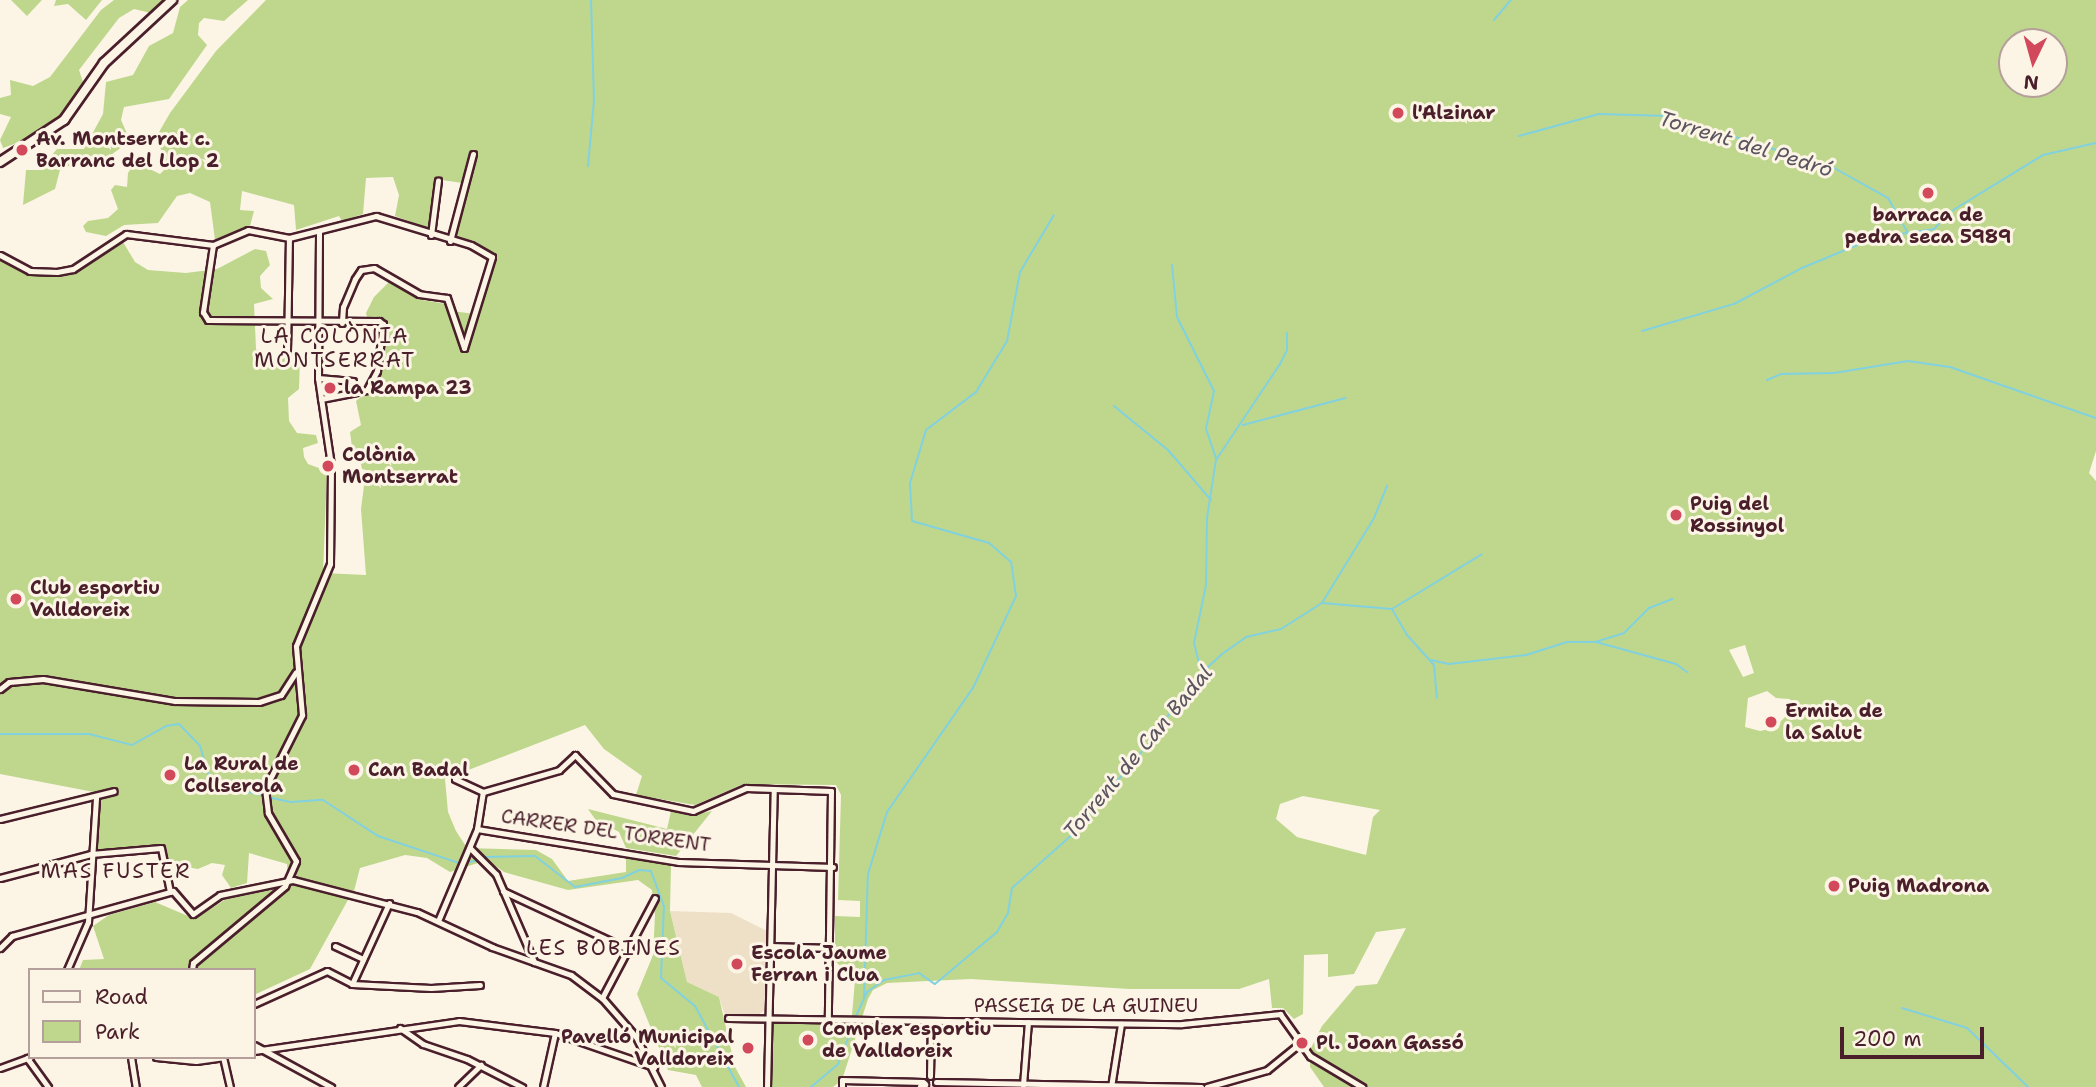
<!DOCTYPE html>
<meta charset="utf-8">
<style>
body{margin:0}
#map{position:relative;width:2096px;height:1087px;overflow:hidden;background:#fcf5e5;font-family:"Shantell Sans",sans-serif}
div>[style]{position:absolute}
.built>*{inset:0;background:#eee0c7}
.green>*{inset:0;background:#bed78d}
.stream>*{height:2px;margin:-1px;padding:0 1px;transform-origin:1px;border-radius:1px;background:#82d1df}
.roads{filter:drop-shadow(2px 0 #4a1f2b) drop-shadow(-2px 0 #4a1f2b) drop-shadow(0 2px #4a1f2b) drop-shadow(0 -2px #4a1f2b)}
.street>*{height:5px;margin:-2.5px;padding:0 2.5px;transform-origin:2.5px;border-radius:2.5px;background:#fcf5e5}
.secondary>*{height:8px;margin:-4px;padding:0 4px;transform-origin:4px;border-radius:4px;background:#fcf5e5}
.dots>*{width:19px;height:19px;translate:-50% -50%;box-sizing:border-box;border:4px solid #fcf5e5;border-radius:50%}
span{translate:-50% -50%;white-space:nowrap;text-align:center;line-height:1.15;-webkit-text-stroke:6px #fcf5e5;paint-order:stroke}
.poi-label{font-size:19px;color:#4a1f2b;font-weight:700}
.left{translate:0 -50%;text-align:left}
.right{translate:-100% -50%;text-align:right}
.street-label{font-size:19px;color:#4a1f2b}
.water-label{font-size:21px;color:#5b5461;font-style:italic}
.neighbourhood-label{font-size:21px;color:#4a1f2b;letter-spacing:2px}
.legend{position:absolute;left:28px;top:968px;width:228px;height:91px;box-sizing:border-box;background:#fcf5e5;border:2px solid #b59f9b;margin:0;padding:9px 12px;list-style:none;font-size:21px;color:#4a1f2b}
.legend li{display:flex;align-items:center;gap:14px;height:35px}
.legend b{width:35px;border:2px solid #b59f9b}
.north{position:absolute;left:1998px;top:28px;width:70px;height:70px;box-sizing:border-box;background:#fcf5e5;border:2px solid #b59f9b;border-radius:50%;rotate:185deg;font-size:19px;font-weight:700;line-height:28px;text-align:center;color:#4a1f2b}
.north::after{content:'';display:block;margin:auto;width:24px;height:32px;background:#d1495b;clip-path:polygon(50% 0,100% 100%,50% 72%,0 100%)}
.scale{position:absolute;left:1840px;top:1027px;width:144px;height:32px;box-sizing:border-box;border:4px solid #4a1f2b;border-top:0;padding-left:9px;font-size:21px;line-height:24px;white-space:nowrap;color:#4a1f2b;-webkit-text-stroke:5px #fcf5e5;paint-order:stroke}
</style>
<div id="map">
<div class="built">
<div style="clip-path:polygon(670px 911px,731px 913px,767px 931px,765px 1010px,758px 1015px,725px 1015px,719px 997px,687px 982px)"></div>
</div>
<div class="green">
<div style="clip-path:polygon(11px 0,42px 0,27px 16px)"></div>
<div style="clip-path:polygon(56px 0,102px 0,86px 20px,68px 4px,54px 6px)"></div>
<div style="clip-path:polygon(114px 0,166px 0,151px 13px,134px 9px,119px 18px,79px 70px,85px 88px,60px 118px,36px 136px,3px 148px,0 140px,11px 117px,0 114px,0 98px,11px 95px,10px 80px,33px 86px,50px 77px,101px 10px)"></div>
<div style="clip-path:polygon(188px 0,248px 0,224px 21px,204px 18px,199px 23px,198px 35px,207px 45px,169px 99px,124px 107px,121px 120px,129px 138px,126px 144px,93px 168px,65px 166px,60px 170px,55px 189px,23px 205px,26px 170px,39px 170px,57px 149px,84px 149px,103px 114px,106px 82px,133px 75px,149px 46px,173px 33px,180px 7px)"></div>
<div style="clip-path:polygon(evenodd,266px 0,2096px 0,2096px 451px,2089px 473px,2096px 481px,2096px 1087px,1324px 1087px,1310px 1067px,1311px 1048px,1322px 1026px,1356px 986px,1377px 984px,1406px 928px,1376px 932px,1354px 974px,1328px 977px,1328px 954px,1304px 955px,1303px 1014px,1294px 1019px,1283px 1008px,1272px 1008px,1269px 979px,1239px 989px,1129px 989px,971px 979px,887px 983px,873px 990px,868px 999px,842px 1080px,833px 1087px,770px 1087px,772px 1024px,848px 1024px,852px 1015px,855px 980px,835px 961px,835px 916px,860px 917px,860px 901px,838px 900px,841px 795px,836px 785px,743px 784px,695px 805px,636px 795px,642px 776px,604px 749px,585px 725px,445px 779px,448px 812px,456px 831px,467px 848px,536px 850px,552px 859px,568px 881px,626px 872px,626px 857px,671px 864px,670px 911px,687px 982px,719px 997px,735px 1067px,746px 1087px,702px 1087px,696px 1075px,668px 1070px,637px 994px,653px 955px,655px 915px,652px 890px,638px 880px,568px 890px,504px 872px,487px 860px,450px 872px,427px 858px,405px 855px,360px 868px,354px 891px,288px 878px,287px 864px,249px 853px,247px 883px,231px 888px,222px 875px,225px 865px,212px 863px,198px 869px,168px 864px,164px 846px,96px 850px,99px 793px,0 774px,0 260px,32px 275px,71px 273px,123px 242px,135px 262px,148px 270px,186px 273px,217px 269px,255px 249px,266px 251px,270px 265px,260px 276px,261px 288px,273px 299px,254px 304px,256px 349px,260px 356px,276px 361px,297px 354px,300px 358px,299px 389px,288px 398px,289px 421px,297px 433px,316px 435px,318px 443px,303px 448px,304px 457px,308px 464px,327px 471px,323px 573px,366px 575px,361px 509px,366px 470px,362px 469px,359px 454px,353px 455px,350px 432px,361px 425px,356px 401px,372px 388px,379px 371px,386px 328px,382px 320px,367px 317px,366px 313px,374px 297px,392px 279px,422px 300px,446px 304px,451px 311px,476px 314px,496px 256px,475px 241px,454px 237px,469px 184px,435px 179px,428px 228px,395px 216px,399px 195px,393px 177px,366px 178px,363px 214px,342px 221px,339px 216px,296px 230px,294px 205px,242px 191px,240px 210px,254px 211px,250px 226px,215px 240px,210px 202px,190px 193px,177px 196px,158px 223px,124px 225px,106px 236px,86px 232px,83px 226px,88px 221px,108px 218px,118px 209px,111px 190px,115px 185px,127px 187px,128px 173px,135px 162px,160px 174px,165px 169px,165px 156px,155px 139px,170px 113px,216px 51px,266px 0,2012px 42px,2054px 42px,2054px 84px,2012px 84px,2012px 42px,266px 0,1745px 645px,1754px 673px,1743px 677px,1729px 650px,1745px 645px,266px 0,1767px 691px,1776px 698px,1790px 699px,1792px 710px,1774px 728px,1760px 731px,1745px 727px,1748px 698px,1767px 691px,266px 0,1303px 796px,1380px 810px,1373px 817px,1366px 855px,1297px 837px,1276px 819px,1280px 804px,1303px 796px)"></div>
<div style="clip-path:polygon(588px 809px,667px 829px,671px 811px,690px 816px,712px 811px,676px 856px,626px 848px,619px 832px,595px 819px)"></div>
<div style="clip-path:polygon(298px 885px,349px 898px,310px 969px,254px 995px,254px 970px,79px 970px,83px 960px,104px 959px,93px 926px,109px 915px,155px 902px,195px 919px,226px 899px)"></div>
</div>
<div class="stream">
<div style="left:1494px;top:20px;width:26px;rotate:-50deg"></div>
<div style="left:1519px;top:136px;width:83px;rotate:-15.4deg"></div>
<div style="left:1599px;top:114px;width:69px;rotate:1.7deg"></div>
<div style="left:1668px;top:116px;width:174px;rotate:17.4deg"></div>
<div style="left:1834px;top:168px;width:62px;rotate:29.1deg"></div>
<div style="left:1888px;top:198px;width:40px;rotate:60.3deg"></div>
<div style="left:588px;top:166px;width:66px;rotate:-84.8deg"></div>
<div style="left:594px;top:100px;width:100px;rotate:-91.7deg"></div>
<div style="left:1172px;top:265px;width:52px;rotate:84.5deg"></div>
<div style="left:1177px;top:317px;width:83px;rotate:63.4deg"></div>
<div style="left:1214px;top:391px;width:39px;rotate:102deg"></div>
<div style="left:1206px;top:429px;width:31px;rotate:71deg"></div>
<div style="left:1642px;top:331px;width:96px;rotate:-16.4deg"></div>
<div style="left:1734px;top:304px;width:77px;rotate:-27.9deg"></div>
<div style="left:1802px;top:268px;width:78px;rotate:-22.6deg"></div>
<div style="left:1874px;top:238px;width:61px;rotate:-8.5deg"></div>
<div style="left:1934px;top:229px;width:23px;rotate:-47deg"></div>
<div style="left:1950px;top:212px;width:109px;rotate:-31.5deg"></div>
<div style="left:2043px;top:155px;width:54px;rotate:-12.8deg"></div>
<div style="left:1767px;top:380px;width:15px;rotate:-23deg"></div>
<div style="left:1781px;top:374px;width:53px;rotate:-1.1deg"></div>
<div style="left:1834px;top:373px;width:75px;rotate:-9.2deg"></div>
<div style="left:1908px;top:361px;width:42px;rotate:8.1deg"></div>
<div style="left:1950px;top:367px;width:155px;rotate:19.3deg"></div>
<div style="left:1114px;top:406px;width:70px;rotate:39.2deg"></div>
<div style="left:1168px;top:450px;width:66px;rotate:49.3deg"></div>
<div style="left:1243px;top:425px;width:106px;rotate:-14.8deg"></div>
<div style="left:1322px;top:603px;width:100px;rotate:-58.5deg"></div>
<div style="left:1374px;top:518px;width:35px;rotate:-68deg"></div>
<div style="left:1392px;top:609px;width:30px;rotate:60deg"></div>
<div style="left:1407px;top:635px;width:40px;rotate:48deg"></div>
<div style="left:1434px;top:665px;width:33px;rotate:85deg"></div>
<div style="left:1596px;top:642px;width:83px;rotate:15.4deg"></div>
<div style="left:1676px;top:664px;width:14px;rotate:36deg"></div>
<div style="left:1431px;top:660px;width:18px;rotate:13deg"></div>
<div style="left:1449px;top:664px;width:78px;rotate:-6.7deg"></div>
<div style="left:1526px;top:655px;width:43px;rotate:-17.6deg"></div>
<div style="left:1567px;top:642px;width:28px"></div>
<div style="left:1595px;top:642px;width:30px;rotate:-17deg"></div>
<div style="left:1624px;top:633px;width:35px;rotate:-45deg"></div>
<div style="left:1649px;top:608px;width:25px;rotate:-21deg"></div>
<div style="left:1201px;top:671px;width:29px;rotate:-104deg"></div>
<div style="left:1194px;top:643px;width:59px;rotate:-78.3deg"></div>
<div style="left:1206px;top:585px;width:67px;rotate:-89.1deg"></div>
<div style="left:1207px;top:518px;width:59px;rotate:-81.2deg"></div>
<div style="left:1216px;top:460px;width:115px;rotate:-56.3deg"></div>
<div style="left:1280px;top:364px;width:16px;rotate:-63deg"></div>
<div style="left:1287px;top:350px;width:17px;rotate:-90deg"></div>
<div style="left:0;top:734px;width:89px"></div>
<div style="left:89px;top:734px;width:44px;rotate:14.3deg"></div>
<div style="left:132px;top:745px;width:39px;rotate:-29deg"></div>
<div style="left:166px;top:726px;width:13px;rotate:-9deg"></div>
<div style="left:179px;top:724px;width:30px;rotate:46deg"></div>
<div style="left:200px;top:746px;width:40px;rotate:74deg"></div>
<div style="left:211px;top:784px;width:52px;rotate:12.2deg"></div>
<div style="left:267px;top:797px;width:25px;rotate:12deg"></div>
<div style="left:291px;top:802px;width:32px;rotate:-4deg"></div>
<div style="left:323px;top:800px;width:66px;rotate:33.2deg"></div>
<div style="left:378px;top:836px;width:85px;rotate:18.4deg"></div>
<div style="left:484px;top:857px;width:51px;rotate:-1.1deg"></div>
<div style="left:535px;top:856px;width:51px;rotate:37.8deg"></div>
<div style="left:575px;top:887px;width:48px;rotate:-10.8deg"></div>
<div style="left:622px;top:878px;width:19px;rotate:-25deg"></div>
<div style="left:639px;top:870px;width:12px;rotate:5deg"></div>
<div style="left:651px;top:871px;width:37px;rotate:70deg"></div>
<div style="left:664px;top:906px;width:72px;rotate:92.4deg"></div>
<div style="left:661px;top:978px;width:44px;rotate:39.5deg"></div>
<div style="left:695px;top:1006px;width:92px;rotate:61.5deg"></div>
<div style="left:464px;top:863px;width:15px;rotate:-11deg"></div>
<div style="left:864px;top:998px;width:124px;rotate:-88.2deg"></div>
<div style="left:868px;top:874px;width:65px;rotate:-73deg"></div>
<div style="left:887px;top:812px;width:151px;rotate:-55.3deg"></div>
<div style="left:973px;top:688px;width:102px;rotate:-64.9deg"></div>
<div style="left:1016px;top:596px;width:34px;rotate:-98deg"></div>
<div style="left:1011px;top:562px;width:29px;rotate:-139deg"></div>
<div style="left:989px;top:543px;width:80px;rotate:-164.1deg"></div>
<div style="left:912px;top:521px;width:38px;rotate:-93deg"></div>
<div style="left:910px;top:483px;width:55px;rotate:-73.2deg"></div>
<div style="left:926px;top:430px;width:63px;rotate:-37.2deg"></div>
<div style="left:976px;top:392px;width:60px;rotate:-58.7deg"></div>
<div style="left:1007px;top:341px;width:70px;rotate:-79.3deg"></div>
<div style="left:1020px;top:272px;width:66px;rotate:-59.2deg"></div>
<div style="left:1902px;top:1008px;width:68px;rotate:17.1deg"></div>
<div style="left:1967px;top:1028px;width:85px;rotate:44deg"></div>
<div style="left:855px;top:1018px;width:29px;rotate:-65deg"></div>
<div style="left:867px;top:992px;width:21px;rotate:-35deg"></div>
<div style="left:884px;top:980px;width:36px;rotate:-11deg"></div>
<div style="left:919px;top:973px;width:19px;rotate:35deg"></div>
<div style="left:935px;top:984px;width:81px;rotate:-40deg"></div>
<div style="left:997px;top:932px;width:22px;rotate:-60deg"></div>
<div style="left:1008px;top:913px;width:25px;rotate:-81deg"></div>
<div style="left:1012px;top:888px;width:81px;rotate:-41.5deg"></div>
<div style="left:1073px;top:834px;width:117px;rotate:-50.2deg"></div>
<div style="left:1148px;top:744px;width:76px;rotate:-54.6deg"></div>
<div style="left:1192px;top:682px;width:41px;rotate:-43deg"></div>
<div style="left:1222px;top:654px;width:29px;rotate:-35deg"></div>
<div style="left:1246px;top:637px;width:36px;rotate:-13deg"></div>
<div style="left:1281px;top:629px;width:49px;rotate:-32.4deg"></div>
<div style="left:1322px;top:603px;width:70px;rotate:4.9deg"></div>
<div style="left:1392px;top:609px;width:105px;rotate:-31.4deg"></div>
<div style="left:811px;top:1087px;width:35px;rotate:-40deg"></div>
<div style="left:838px;top:1064px;width:44px;rotate:-68.7deg"></div>
</div>
<div class="roads">
<div class="street">
<div style="left:431px;top:235px;width:55px;rotate:-82.7deg"></div>
<div style="left:450px;top:241px;width:90px;rotate:-75.2deg"></div>
<div style="left:213px;top:245px;width:68px;rotate:98.5deg"></div>
<div style="left:203px;top:312px;width:9px;rotate:58deg"></div>
<div style="left:208px;top:320px;width:171px;rotate:0.3deg"></div>
<div style="left:379px;top:321px;width:5px;rotate:37deg"></div>
<div style="left:383px;top:324px;width:47px;rotate:97.3deg"></div>
<div style="left:377px;top:371px;width:21px;rotate:118deg"></div>
<div style="left:367px;top:390px;width:47px;rotate:168.9deg"></div>
<div style="left:0;top:255px;width:34px;rotate:28deg"></div>
<div style="left:30px;top:271px;width:27px;rotate:2deg"></div>
<div style="left:57px;top:272px;width:16px;rotate:-11deg"></div>
<div style="left:73px;top:269px;width:64px;rotate:-33.4deg"></div>
<div style="left:126px;top:234px;width:88px;rotate:7.2deg"></div>
<div style="left:213px;top:245px;width:38px;rotate:-23deg"></div>
<div style="left:248px;top:230px;width:42px;rotate:11deg"></div>
<div style="left:289px;top:238px;width:90px;rotate:-14.2deg"></div>
<div style="left:376px;top:216px;width:99px;rotate:17deg"></div>
<div style="left:471px;top:245px;width:24px;rotate:30deg"></div>
<div style="left:492px;top:257px;width:95px;rotate:107.1deg"></div>
<div style="left:464px;top:348px;width:53px;rotate:-108.8deg"></div>
<div style="left:447px;top:298px;width:28px;rotate:-172deg"></div>
<div style="left:419px;top:294px;width:52px;rotate:-150deg"></div>
<div style="left:374px;top:268px;width:13px;rotate:171deg"></div>
<div style="left:361px;top:270px;width:11px;rotate:124deg"></div>
<div style="left:355px;top:279px;width:30px;rotate:113deg"></div>
<div style="left:343px;top:307px;width:16px;rotate:94deg"></div>
<div style="left:287px;top:351px;width:113px;rotate:-89deg"></div>
<div style="left:318px;top:378px;width:35px;rotate:5deg"></div>
<div style="left:0;top:689px;width:11px;rotate:-38deg"></div>
<div style="left:9px;top:682px;width:34px;rotate:-5deg"></div>
<div style="left:43px;top:679px;width:134px;rotate:9.5deg"></div>
<div style="left:175px;top:701px;width:84px;rotate:0.7deg"></div>
<div style="left:259px;top:702px;width:23px;rotate:-18deg"></div>
<div style="left:281px;top:695px;width:27px;rotate:-57deg"></div>
<div style="left:455px;top:779px;width:31px;rotate:25deg"></div>
<div style="left:483px;top:792px;width:79px;rotate:-16.1deg"></div>
<div style="left:559px;top:770px;width:22px;rotate:-43deg"></div>
<div style="left:575px;top:755px;width:54px;rotate:45.7deg"></div>
<div style="left:613px;top:794px;width:82px;rotate:12deg"></div>
<div style="left:693px;top:811px;width:58px;rotate:-23.5deg"></div>
<div style="left:746px;top:788px;width:85px;rotate:2deg"></div>
<div style="left:831px;top:791px;width:228px;rotate:90.8deg"></div>
<div style="left:0;top:819px;width:117px;rotate:-13.8deg"></div>
<div style="left:477px;top:829px;width:205px;rotate:9.3deg"></div>
<div style="left:679px;top:862px;width:154px;rotate:1.9deg"></div>
<div style="left:470px;top:848px;width:37px;rotate:45deg"></div>
<div style="left:496px;top:874px;width:96px;rotate:66.6deg"></div>
<div style="left:0;top:878px;width:94px;rotate:-14.8deg"></div>
<div style="left:91px;top:854px;width:70px;rotate:-4.9deg"></div>
<div style="left:161px;top:848px;width:45px;rotate:78.4deg"></div>
<div style="left:503px;top:891px;width:140px;rotate:24.9deg"></div>
<div style="left:438px;top:921px;width:100px;rotate:-67deg"></div>
<div style="left:477px;top:829px;width:37px;rotate:-81deg"></div>
<div style="left:335px;top:946px;width:31px;rotate:25deg"></div>
<div style="left:771px;top:946px;width:59px;rotate:1.9deg"></div>
<div style="left:0;top:948px;width:17px;rotate:-45deg"></div>
<div style="left:12px;top:936px;width:167px;rotate:-15.6deg"></div>
<div style="left:173px;top:891px;width:30px;rotate:49deg"></div>
<div style="left:193px;top:914px;width:33px;rotate:-35deg"></div>
<div style="left:220px;top:895px;width:75px;rotate:-11.6deg"></div>
<div style="left:293px;top:880px;width:128px;rotate:14.5deg"></div>
<div style="left:417px;top:912px;width:83px;rotate:25deg"></div>
<div style="left:492px;top:947px;width:84px;rotate:19.5deg"></div>
<div style="left:571px;top:975px;width:39px;rotate:37deg"></div>
<div style="left:602px;top:998px;width:52px;rotate:48.9deg"></div>
<div style="left:636px;top:1037px;width:56px;rotate:63.4deg"></div>
<div style="left:67px;top:970px;width:52px;rotate:-66.4deg"></div>
<div style="left:88px;top:922px;width:125px;rotate:-86.3deg"></div>
<div style="left:192px;top:970px;width:7px;rotate:-82deg"></div>
<div style="left:193px;top:963px;width:120px;rotate:-39.9deg"></div>
<div style="left:285px;top:886px;width:27px;rotate:-66deg"></div>
<div style="left:296px;top:861px;width:56px;rotate:-120.3deg"></div>
<div style="left:268px;top:813px;width:24px;rotate:-97deg"></div>
<div style="left:265px;top:789px;width:83px;rotate:-63.4deg"></div>
<div style="left:302px;top:715px;width:69px;rotate:-95deg"></div>
<div style="left:296px;top:646px;width:89px;rotate:-67.5deg"></div>
<div style="left:330px;top:564px;width:99px;rotate:-89.4deg"></div>
<div style="left:331px;top:465px;width:88px;rotate:-98.5deg"></div>
<div style="left:318px;top:378px;width:147px;rotate:-89.6deg"></div>
<div style="left:352px;top:984px;width:89px;rotate:-65.4deg"></div>
<div style="left:602px;top:998px;width:113px;rotate:-62.1deg"></div>
<div style="left:254px;top:1004px;width:80px;rotate:-24.3deg"></div>
<div style="left:327px;top:971px;width:28px;rotate:27deg"></div>
<div style="left:352px;top:984px;width:79px;rotate:2.9deg"></div>
<div style="left:431px;top:988px;width:49px;rotate:-3.5deg"></div>
<div style="left:728px;top:1018px;width:454px;rotate:0.8deg"></div>
<div style="left:1182px;top:1024px;width:99px;rotate:-5.8deg"></div>
<div style="left:1280px;top:1014px;width:52px;rotate:54.5deg"></div>
<div style="left:1310px;top:1056px;width:61px;rotate:30.8deg"></div>
<div style="left:400px;top:1028px;width:28px;rotate:35deg"></div>
<div style="left:423px;top:1044px;width:46px;rotate:18.8deg"></div>
<div style="left:467px;top:1059px;width:62px;rotate:27deg"></div>
<div style="left:254px;top:1045px;width:88px;rotate:28.6deg"></div>
<div style="left:254px;top:1051px;width:207px;rotate:-8.3deg"></div>
<div style="left:459px;top:1021px;width:97px;rotate:7.1deg"></div>
<div style="left:555px;top:1033px;width:105px;rotate:19deg"></div>
<div style="left:131px;top:1057px;width:30px;rotate:81deg"></div>
<div style="left:156px;top:1057px;width:40px;rotate:5.7deg"></div>
<div style="left:196px;top:1061px;width:27px;rotate:-8deg"></div>
<div style="left:223px;top:1057px;width:31px;rotate:77deg"></div>
<div style="left:27px;top:1058px;width:36px;rotate:54deg"></div>
<div style="left:0;top:1068px;width:32px;rotate:-20deg"></div>
<div style="left:930px;top:1076px;width:55px;rotate:-89deg"></div>
<div style="left:936px;top:1082px;width:265px;rotate:1.1deg"></div>
<div style="left:1023px;top:1085px;width:63px;rotate:-85.5deg"></div>
<div style="left:458px;top:1087px;width:32px;rotate:-44deg"></div>
<div style="left:543px;top:1087px;width:55px;rotate:-77.5deg"></div>
<div style="left:767px;top:1087px;width:298px;rotate:-88.7deg"></div>
<div style="left:842px;top:1087px;width:7px;rotate:-90deg"></div>
<div style="left:842px;top:1080px;width:81px;rotate:1.4deg"></div>
<div style="left:1111px;top:1087px;width:64px;rotate:-81deg"></div>
<div style="left:1207px;top:1087px;width:62px;rotate:-15.8deg"></div>
<div style="left:1267px;top:1070px;width:41px;rotate:-39.1deg"></div>
</div>
<div class="secondary">
<div style="left:0;top:162px;width:77px;rotate:-33.3deg"></div>
<div style="left:64px;top:120px;width:70px;rotate:-54.9deg"></div>
<div style="left:104px;top:63px;width:93px;rotate:-42.8deg"></div>
<div style="left:922px;top:1087px;width:3px;rotate:-45deg"></div>
</div>
</div>
<div class="dots">
<div style="left:1398px;top:113px;background:#d1495b"></div>
<div style="left:22px;top:150px;background:#d1495b"></div>
<div style="left:1928px;top:193px;background:#d1495b"></div>
<div style="left:330px;top:388px;background:#d1495b"></div>
<div style="left:328px;top:466px;background:#d1495b"></div>
<div style="left:1676px;top:515px;background:#d1495b"></div>
<div style="left:16px;top:599px;background:#d1495b"></div>
<div style="left:1771px;top:722px;background:#d1495b"></div>
<div style="left:354px;top:770px;background:#d1495b"></div>
<div style="left:170px;top:775px;background:#d1495b"></div>
<div style="left:1834px;top:886px;background:#d1495b"></div>
<div style="left:737px;top:964px;background:#d1495b"></div>
<div style="left:808px;top:1040px;background:#d1495b"></div>
<div style="left:1302px;top:1043px;background:#d1495b"></div>
<div style="left:748px;top:1048px;background:#d1495b"></div>
</div>
<div class="poi-label">
<span class="left" style="left:1412px;top:113px">l'Alzinar</span>
<span class="left" style="left:36px;top:150px">Av. Montserrat c.<br>Barranc del Llop 2</span>
<span style="left:1928px;top:226px">barraca de<br>pedra seca 5989</span>
<span class="left" style="left:344px;top:388px">la Rampa 23</span>
<span class="left" style="left:342px;top:466px">Colònia<br>Montserrat</span>
<span class="left" style="left:1690px;top:515px">Puig del<br>Rossinyol</span>
<span class="left" style="left:30px;top:599px">Club esportiu<br>Valldoreix</span>
<span class="left" style="left:1785px;top:722px">Ermita de<br>la Salut</span>
<span class="left" style="left:184px;top:775px">La Rural de<br>Collserola</span>
<span class="left" style="left:368px;top:770px">Can Badal</span>
<span class="left" style="left:1848px;top:886px">Puig Madrona</span>
<span class="left" style="left:751px;top:964px">Escola Jaume<br>Ferran i Clua</span>
<span class="left" style="left:822px;top:1040px">Complex esportiu<br>de Valldoreix</span>
<span class="right" style="left:734px;top:1048px">Pavelló Municipal<br>Valldoreix</span>
<span class="left" style="left:1316px;top:1043px">Pl. Joan Gassó</span>
</div>
<div class="street-label">
<span style="left:606px;top:831px;rotate:8deg">CARRER DEL TORRENT</span>
<span style="left:1086px;top:1006px">PASSEIG DE LA GUINEU</span>
</div>
<div class="water-label">
<span style="left:1746px;top:144px;rotate:17deg">Torrent del Pedró</span>
<span style="left:1138px;top:752px;rotate:-50deg">Torrent de Can Badal</span>
</div>
<div class="neighbourhood-label">
<span style="left:335px;top:348px">LA COLÒNIA<br>MONTSERRAT</span>
<span style="left:116px;top:871px">MAS FUSTER</span>
<span style="left:604px;top:948px">LES BOBINES</span>
</div>
<ul class="legend">
<li><b style="height:9px;background:#fcf5e5"></b>Road</li>
<li><b style="height:19px;background:#bed78d"></b>Park</li>
</ul>
<div class="north">N</div>
<div class="scale">200 m</div>
</div>
